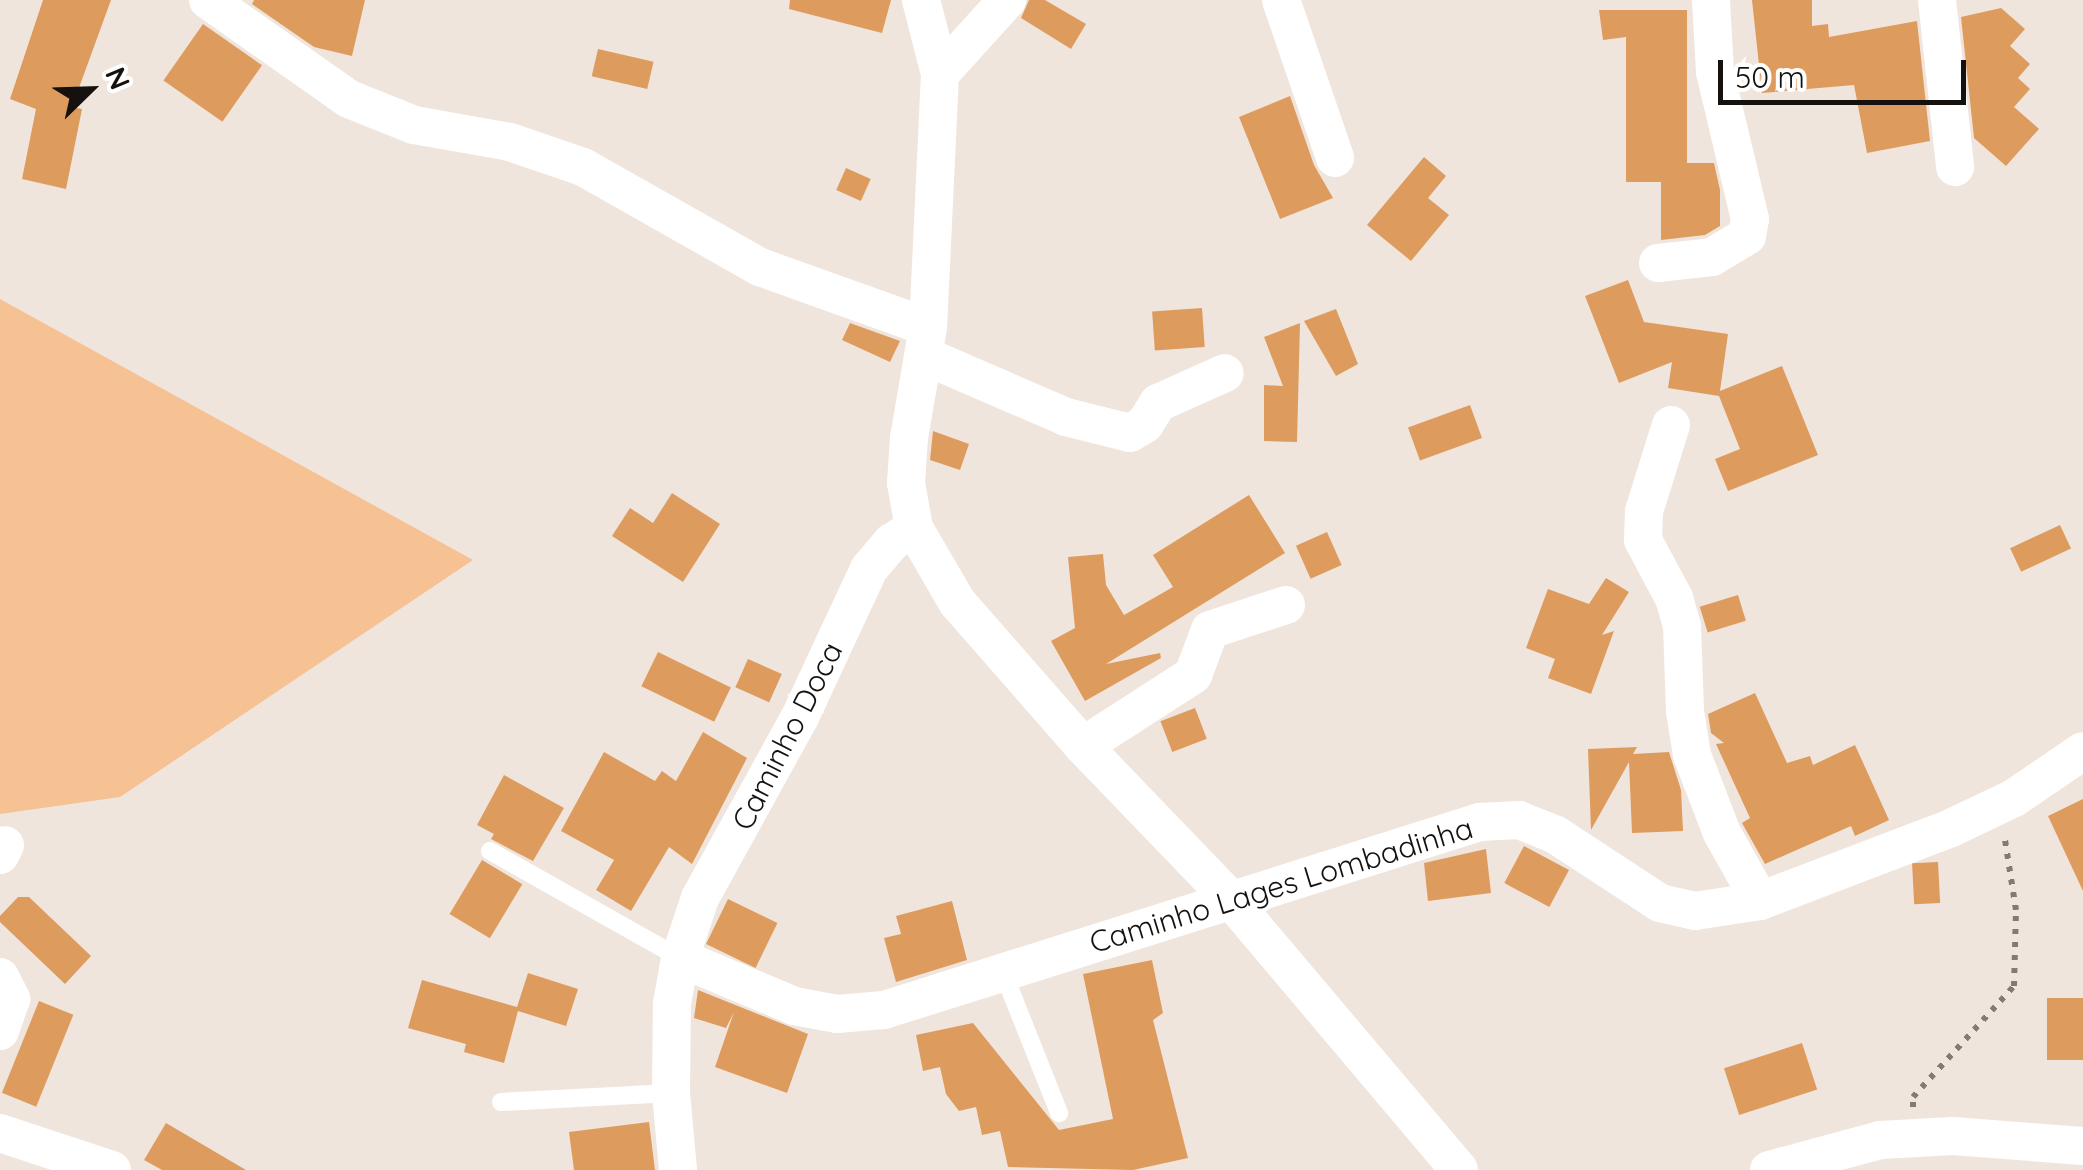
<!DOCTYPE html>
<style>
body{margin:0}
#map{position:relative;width:2083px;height:1170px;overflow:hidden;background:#f0e5dc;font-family:Quicksand,sans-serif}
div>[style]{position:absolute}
.green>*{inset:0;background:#f6c193}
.building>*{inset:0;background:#de9b5e;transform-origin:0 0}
.path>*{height:6px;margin-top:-3px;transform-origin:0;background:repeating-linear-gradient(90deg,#827b75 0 5px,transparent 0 13px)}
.service>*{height:18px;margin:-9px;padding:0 9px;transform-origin:9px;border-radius:9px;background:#fff}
.minor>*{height:38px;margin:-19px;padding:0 19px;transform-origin:19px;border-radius:19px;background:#fff}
span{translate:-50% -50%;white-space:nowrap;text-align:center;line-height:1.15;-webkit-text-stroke:8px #fff;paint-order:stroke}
.street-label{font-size:30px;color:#14110e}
.north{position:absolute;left:40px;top:40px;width:100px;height:100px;-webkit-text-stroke:8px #fff;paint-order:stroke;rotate:67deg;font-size:28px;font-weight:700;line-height:40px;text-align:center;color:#14110e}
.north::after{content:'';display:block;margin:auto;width:35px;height:45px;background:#14110e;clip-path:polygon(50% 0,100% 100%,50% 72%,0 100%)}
.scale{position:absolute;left:1718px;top:60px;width:248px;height:45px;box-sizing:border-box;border:5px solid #14110e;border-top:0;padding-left:12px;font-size:30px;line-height:35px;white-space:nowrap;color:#14110e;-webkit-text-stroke:8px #fff;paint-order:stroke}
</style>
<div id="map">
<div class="green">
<div style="clip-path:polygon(0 299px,473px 560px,120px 797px,0 814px)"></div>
</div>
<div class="building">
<div style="clip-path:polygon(43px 0,111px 0,72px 107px,82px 109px,66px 189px,22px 179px,36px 109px,10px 99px)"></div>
<div style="clip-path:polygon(254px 0,365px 0,352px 56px,314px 47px,252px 4px)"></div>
<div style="clip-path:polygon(790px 0,891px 0,882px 33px,789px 9px)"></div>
<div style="clip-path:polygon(1029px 0,1045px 0,1086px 24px,1071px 49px,1021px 18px)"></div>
<div style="clip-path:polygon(1752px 0,1812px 0,1812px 26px,1828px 24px,1829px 37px,1917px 21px,1930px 141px,1867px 153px,1854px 85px,1762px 93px)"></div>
<div style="clip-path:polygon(2001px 8px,2025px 29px,2010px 46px,2030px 64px,2018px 78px,2030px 89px,2014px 107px,2039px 129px,2006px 166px,1974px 138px,1961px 17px)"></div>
<div style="clip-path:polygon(1599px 10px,1687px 10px,1687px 163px,1714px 163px,1720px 190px,1720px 226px,1705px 235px,1661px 240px,1661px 182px,1626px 182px,1626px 37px,1603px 40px)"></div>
<div style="left:203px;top:24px;width:72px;height:69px;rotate:35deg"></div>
<div style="left:598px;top:49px;width:57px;height:28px;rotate:13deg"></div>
<div style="clip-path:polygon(1290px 96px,1314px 165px,1333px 198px,1280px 219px,1239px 117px)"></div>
<div style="clip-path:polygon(1424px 157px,1446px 176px,1428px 198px,1449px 215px,1411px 261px,1367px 225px)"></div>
<div style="left:846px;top:168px;width:27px;height:24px;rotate:24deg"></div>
<div style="clip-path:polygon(1628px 280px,1644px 322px,1728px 334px,1720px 391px,1782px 366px,1818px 455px,1728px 491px,1715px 459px,1740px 449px,1719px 396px,1668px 388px,1672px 362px,1619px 383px,1585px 296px)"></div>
<div style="left:1202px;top:308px;width:39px;height:50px;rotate:86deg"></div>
<div style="clip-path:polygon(1336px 309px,1358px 364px,1336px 376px,1304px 321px)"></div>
<div style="clip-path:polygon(850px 323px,900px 341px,890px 362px,842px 340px)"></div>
<div style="clip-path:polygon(1300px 323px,1297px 442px,1264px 441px,1264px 385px,1283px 386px,1264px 337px)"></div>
<div style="left:1470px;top:405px;width:35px;height:66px;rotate:70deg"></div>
<div style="clip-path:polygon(933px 431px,969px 444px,960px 470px,930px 460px)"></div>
<div style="clip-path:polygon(672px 493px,720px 524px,683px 582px,612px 536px,630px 508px,653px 523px)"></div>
<div style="clip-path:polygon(1249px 495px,1285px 553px,1106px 664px,1160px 653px,1161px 658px,1085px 701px,1051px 641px,1075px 628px,1068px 557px,1103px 554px,1106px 585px,1124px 615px,1173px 587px,1153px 555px)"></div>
<div style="left:2060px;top:525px;width:26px;height:55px;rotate:65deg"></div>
<div style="left:1327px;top:532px;width:36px;height:34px;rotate:66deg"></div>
<div style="clip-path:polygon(1606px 578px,1629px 592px,1602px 635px,1614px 631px,1591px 694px,1548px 678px,1555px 659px,1526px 648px,1548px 589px,1589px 604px)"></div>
<div style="left:1738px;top:595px;width:27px;height:40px;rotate:73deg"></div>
<div style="left:658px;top:652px;width:81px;height:38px;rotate:26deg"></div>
<div style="left:748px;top:659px;width:37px;height:31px;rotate:24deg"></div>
<div style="clip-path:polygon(1755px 693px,1787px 763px,1810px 756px,1813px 765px,1855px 745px,1889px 820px,1855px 836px,1851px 826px,1765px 864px,1742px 823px,1750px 818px,1716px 744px,1724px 743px,1711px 733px,1708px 714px)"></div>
<div style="left:1195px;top:708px;width:33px;height:37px;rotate:69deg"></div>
<div style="clip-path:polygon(703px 732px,747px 758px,692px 864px,669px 847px,631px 911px,596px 890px,614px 860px,561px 831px,604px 752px,655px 781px,662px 771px,676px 781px)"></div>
<div style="clip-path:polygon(1637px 747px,1633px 754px,1669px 752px,1681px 790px,1683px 831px,1632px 833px,1629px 762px,1591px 830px,1588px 749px)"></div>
<div style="clip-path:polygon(504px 775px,564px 808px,533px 861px,491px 839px,494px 834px,477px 825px)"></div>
<div style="clip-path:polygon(2083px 799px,2083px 891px,2048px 816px)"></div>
<div style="left:1524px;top:846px;width:51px;height:42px;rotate:28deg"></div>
<div style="clip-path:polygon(1486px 849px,1491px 893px,1428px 901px,1424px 863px)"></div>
<div style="left:482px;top:860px;width:47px;height:63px;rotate:31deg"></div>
<div style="left:1938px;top:862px;width:41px;height:26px;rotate:87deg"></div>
<div style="clip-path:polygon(18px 897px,29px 897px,91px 956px,65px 984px,0 922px,0 916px)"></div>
<div style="left:728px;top:899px;width:55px;height:50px;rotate:26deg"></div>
<div style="clip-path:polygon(952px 901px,967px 960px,896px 982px,884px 938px,901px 934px,896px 916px)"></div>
<div style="clip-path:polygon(1152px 960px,1163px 1013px,1153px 1020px,1188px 1158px,1133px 1170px,1008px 1167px,1000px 1131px,982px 1135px,976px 1107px,959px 1111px,946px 1094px,940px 1067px,923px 1071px,916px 1035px,973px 1023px,1059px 1130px,1113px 1119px,1083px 974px)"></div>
<div style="clip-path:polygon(528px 973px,578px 989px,566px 1026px,518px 1011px,504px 1063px,464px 1052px,466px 1044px,408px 1028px,422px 980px,517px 1007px)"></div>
<div style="clip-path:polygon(698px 990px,808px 1034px,787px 1093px,715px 1067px,734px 1012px,726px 1028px,694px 1018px)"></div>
<div style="left:2047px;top:998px;width:36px;height:62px"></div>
<div style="left:39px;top:1001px;width:37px;height:99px;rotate:22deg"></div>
<div style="left:1802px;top:1043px;width:49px;height:82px;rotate:72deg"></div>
<div style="clip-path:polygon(649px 1122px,655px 1170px,574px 1170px,569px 1132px)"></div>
<div style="clip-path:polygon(166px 1123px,246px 1170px,162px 1170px,144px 1160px)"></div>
</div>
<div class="path">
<div style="left:1913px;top:1107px;width:10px;rotate:-90deg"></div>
<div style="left:1913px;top:1097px;width:150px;rotate:-47.7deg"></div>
<div style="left:2014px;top:986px;width:76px;rotate:-88.5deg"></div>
<div style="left:2016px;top:910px;width:71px;rotate:-98.9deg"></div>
</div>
<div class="service">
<div style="left:490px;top:851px;width:218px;rotate:29.4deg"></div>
<div style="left:1003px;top:972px;width:152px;rotate:68.3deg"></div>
<div style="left:501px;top:1102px;width:170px;rotate:-3deg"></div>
</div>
<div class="minor">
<div style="left:208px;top:0;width:172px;rotate:35.1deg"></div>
<div style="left:349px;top:99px;width:70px;rotate:21.8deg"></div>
<div style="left:414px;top:125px;width:97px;rotate:10deg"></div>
<div style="left:510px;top:142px;width:77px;rotate:18.9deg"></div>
<div style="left:583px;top:167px;width:203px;rotate:29.5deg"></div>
<div style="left:760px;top:267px;width:178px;rotate:19.7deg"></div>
<div style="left:921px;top:0;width:76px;rotate:75.6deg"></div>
<div style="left:940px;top:74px;width:253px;rotate:92.7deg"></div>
<div style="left:928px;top:327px;width:113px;rotate:99.7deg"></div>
<div style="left:909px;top:438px;width:45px;rotate:93.8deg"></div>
<div style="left:906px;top:483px;width:46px;rotate:79.9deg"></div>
<div style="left:914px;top:528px;width:86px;rotate:59.8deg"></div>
<div style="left:957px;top:602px;width:191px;rotate:48.8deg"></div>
<div style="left:1083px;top:746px;width:214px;rotate:46.1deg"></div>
<div style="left:1231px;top:900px;width:353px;rotate:49.8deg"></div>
<div style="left:1281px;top:0;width:167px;rotate:71.1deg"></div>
<div style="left:1937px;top:0;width:168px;rotate:83.8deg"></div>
<div style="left:940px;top:74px;width:100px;rotate:-47.8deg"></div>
<div style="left:1658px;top:263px;width:54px;rotate:-6.3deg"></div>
<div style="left:1712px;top:257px;width:41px;rotate:-31deg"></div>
<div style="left:1747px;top:236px;width:17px;rotate:-80deg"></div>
<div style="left:1750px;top:219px;width:151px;rotate:-103.4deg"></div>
<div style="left:1715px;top:72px;width:72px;rotate:-93.2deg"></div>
<div style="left:925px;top:356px;width:154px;rotate:23.4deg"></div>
<div style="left:1066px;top:417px;width:66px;rotate:14deg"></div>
<div style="left:1130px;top:433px;width:17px;rotate:-31deg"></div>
<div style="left:1145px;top:424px;width:25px;rotate:-58deg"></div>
<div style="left:1158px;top:403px;width:73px;rotate:-24.1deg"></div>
<div style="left:1671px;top:425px;width:90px;rotate:107.4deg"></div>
<div style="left:1644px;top:511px;width:29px;rotate:92deg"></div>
<div style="left:1643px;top:540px;width:66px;rotate:61.9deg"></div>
<div style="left:1674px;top:598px;width:29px;rotate:74deg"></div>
<div style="left:1682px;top:626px;width:85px;rotate:88deg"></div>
<div style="left:1685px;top:711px;width:45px;rotate:81deg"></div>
<div style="left:1692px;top:755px;width:84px;rotate:69deg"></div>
<div style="left:1722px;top:833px;width:78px;rotate:60.8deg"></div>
<div style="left:1083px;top:746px;width:131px;rotate:-32.8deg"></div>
<div style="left:1193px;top:675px;width:48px;rotate:-69.3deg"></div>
<div style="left:1210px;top:630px;width:80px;rotate:-18.2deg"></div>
<div style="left:0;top:855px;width:11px;rotate:-63deg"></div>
<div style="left:680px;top:958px;width:124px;rotate:22.8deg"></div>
<div style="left:794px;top:1006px;width:44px;rotate:10.5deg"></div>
<div style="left:837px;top:1014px;width:47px;rotate:-4.9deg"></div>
<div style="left:884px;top:1010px;width:625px;rotate:-17.51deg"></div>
<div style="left:1480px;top:822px;width:39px;rotate:-3deg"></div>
<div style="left:1519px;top:820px;width:40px;rotate:22deg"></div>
<div style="left:1556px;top:835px;width:124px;rotate:33.2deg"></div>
<div style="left:1660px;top:903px;width:36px;rotate:13deg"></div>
<div style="left:1695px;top:911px;width:66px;rotate:-8.7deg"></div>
<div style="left:1760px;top:901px;width:204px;rotate:-20.9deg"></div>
<div style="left:1951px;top:828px;width:70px;rotate:-25.5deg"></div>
<div style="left:2014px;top:798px;width:83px;rotate:-34.3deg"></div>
<div style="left:0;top:977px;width:25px;rotate:63deg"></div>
<div style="left:11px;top:999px;width:34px;rotate:109deg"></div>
<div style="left:0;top:1133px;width:118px;rotate:18.3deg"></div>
<div style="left:678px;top:1170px;width:77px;rotate:-95.2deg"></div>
<div style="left:671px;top:1093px;width:89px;rotate:-89.4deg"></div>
<div style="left:672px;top:1004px;width:47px;rotate:-80.1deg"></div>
<div style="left:680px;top:958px;width:63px;rotate:-71.6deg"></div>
<div style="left:700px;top:898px;width:205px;rotate:-61.1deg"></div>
<div style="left:799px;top:719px;width:166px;rotate:-65deg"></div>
<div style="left:869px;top:569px;width:35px;rotate:-50deg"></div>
<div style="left:892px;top:542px;width:26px;rotate:-32deg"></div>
<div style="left:1769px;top:1170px;width:115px;rotate:-15.1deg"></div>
<div style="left:1880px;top:1140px;width:73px;rotate:-3.1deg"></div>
<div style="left:1953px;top:1136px;width:130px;rotate:4.4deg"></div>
</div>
<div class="street-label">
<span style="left:787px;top:736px;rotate:-63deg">Caminho Doca</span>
<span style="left:1281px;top:885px;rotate:-17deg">Caminho Lages Lombadinha</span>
</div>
<div class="north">N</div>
<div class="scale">50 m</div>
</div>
